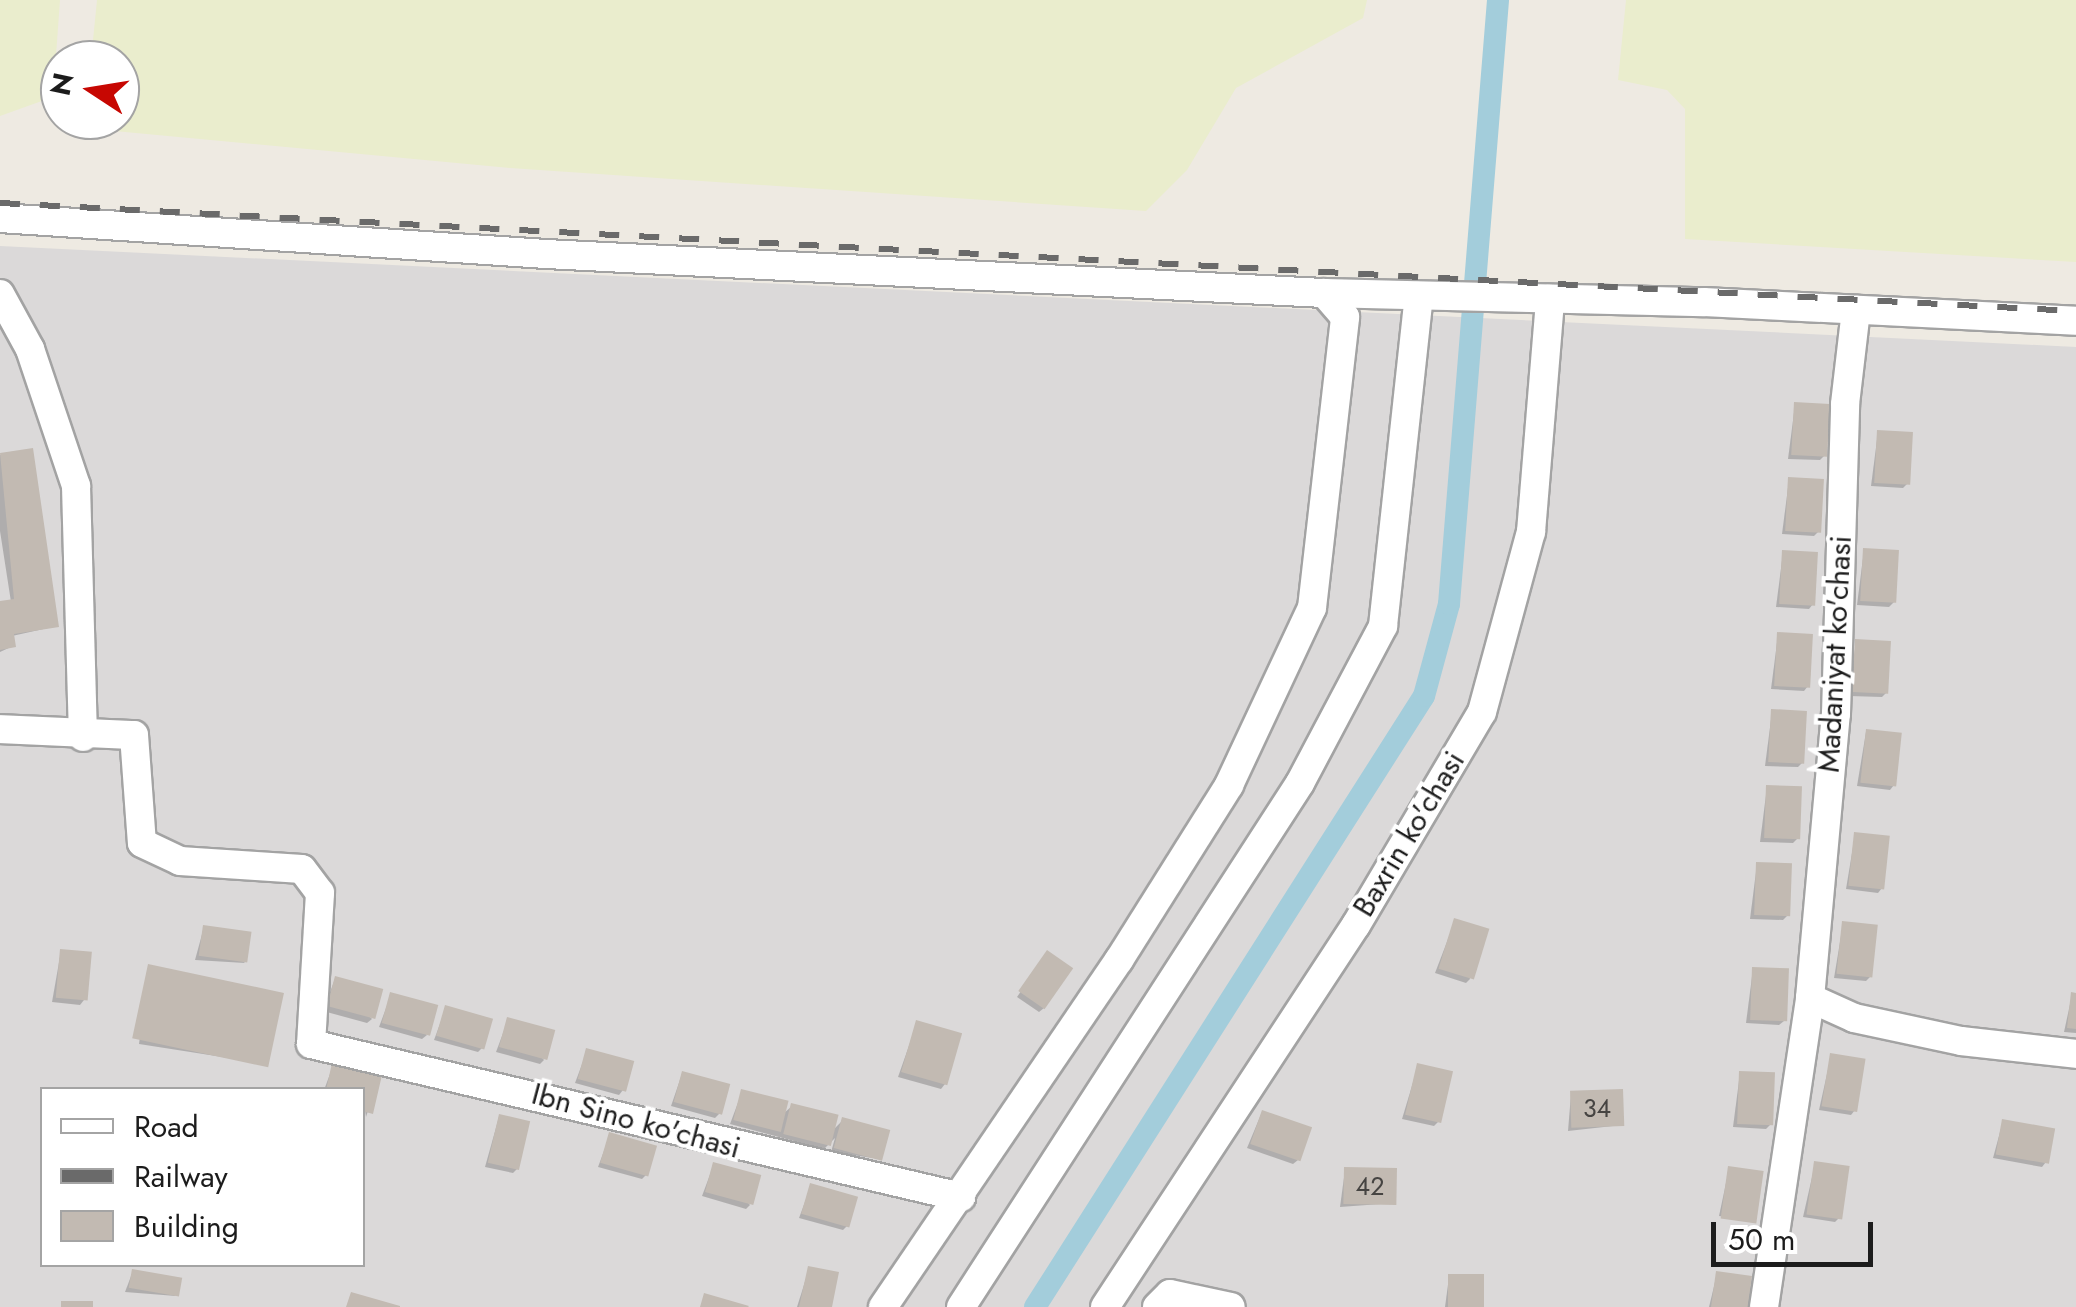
<!DOCTYPE html>
<style>
body{margin:0}
#map{position:relative;width:2076px;height:1307px;overflow:hidden;background:#eeeae2;font-family:Jost,sans-serif}
div>[style]{position:absolute}
.residential>*{inset:0;background:#dbd9d9}
.farmland>*{inset:0;background:#eaedcd}
.shadow>*{inset:0;background:#0003}
.canal>*{height:22px;margin:-11px;padding:0 11px;transform-origin:11px;border-radius:11px;background:#a3cddb}
.building>*{inset:0;background:#c2bab2;transform-origin:0 0}
.roads{filter:drop-shadow(2px 0 #a3a3a3) drop-shadow(-2px 0 #a3a3a3) drop-shadow(0 2px #a3a3a3) drop-shadow(0 -2px #a3a3a3)}
.minor>*{height:28px;margin:-14px;padding:0 14px;transform-origin:14px;border-radius:14px;background:#fff}
.rail>*{height:6px;margin-top:-3px;transform-origin:0;background:repeating-linear-gradient(90deg,#6a6a6a 0 20px,transparent 0 40px)}
span{translate:-50% -50%;white-space:nowrap;text-align:center;line-height:1.15;-webkit-text-stroke:8px #fff;paint-order:stroke}
.number-label{font-size:25px;color:#464442}
.number-label span{-webkit-text-stroke-width:0}
.street-label{font-size:30px;color:#1c1c1c}
.legend{position:absolute;left:40px;top:1087px;width:325px;height:180px;box-sizing:border-box;background:#fff;border:2px solid #a4a4a4;margin:0;padding:12px 18px;list-style:none;font-size:30px;color:#1c1c1c}
.legend li{display:flex;align-items:center;gap:20px;height:50px}
.legend b{width:50px;border:2px solid #a4a4a4}
.north{position:absolute;left:40px;top:40px;width:100px;height:100px;box-sizing:border-box;background:#fff;border:2px solid #a4a4a4;border-radius:50%;rotate:282deg;font-size:28px;font-weight:700;line-height:40px;text-align:center;color:#1c1c1c}
.north::after{content:'';display:block;margin:auto;width:35px;height:45px;background:#c70702;clip-path:polygon(50% 0,100% 100%,50% 72%,0 100%)}
.scale{position:absolute;left:1711px;top:1222px;width:162px;height:45px;box-sizing:border-box;border:5px solid #1c1c1c;border-top:0;padding-left:12px;font-size:30px;line-height:35px;white-space:nowrap;color:#1c1c1c;-webkit-text-stroke:8px #fff;paint-order:stroke}
</style>
<div id="map">
<div class="residential">
<div style="clip-path:polygon(evenodd,0 246px,2076px 347px,2076px 1307px,0 1307px,0 246px,42px 1090px,362px 1090px,362px 1264px,42px 1264px,42px 1090px)"></div>
</div>
<div class="farmland">
<div style="clip-path:polygon(0 0,60px 0,53px 97px,0 116px)"></div>
<div style="clip-path:polygon(97px 0,1367px 0,1363px 18px,1236px 88px,1187px 170px,1146px 211px,510px 168px,93px 129px,93px 120px,120px 120px,120px 60px,91px 60px)"></div>
<div style="clip-path:polygon(1626px 0,2076px 0,2076px 262px,1685px 239px,1685px 109px,1667px 90px,1618px 80px)"></div>
</div>
<div class="shadow">
<div style="clip-path:polygon(1795px 405px,1824px 456px,1820px 460px,1788px 459px)"></div>
<div style="clip-path:polygon(1878px 432px,1907px 484px,1903px 488px,1871px 486px)"></div>
<div style="clip-path:polygon(31px 451px,57px 626px,12px 636px,13px 646px,0 652px,0 603px,11px 602px,0 531px,0 455px)"></div>
<div style="clip-path:polygon(1789px 480px,1819px 531px,1814px 536px,1782px 534px)"></div>
<div style="clip-path:polygon(1864px 550px,1894px 602px,1889px 607px,1857px 605px)"></div>
<div style="clip-path:polygon(1783px 553px,1813px 604px,1809px 609px,1776px 607px)"></div>
<div style="clip-path:polygon(1778px 635px,1808px 686px,1804px 691px,1771px 689px)"></div>
<div style="clip-path:polygon(1856px 641px,1886px 693px,1882px 697px,1849px 696px)"></div>
<div style="clip-path:polygon(1772px 712px,1802px 763px,1798px 767px,1765px 766px)"></div>
<div style="clip-path:polygon(1866px 732px,1894px 785px,1890px 790px,1857px 786px)"></div>
<div style="clip-path:polygon(1767px 787px,1797px 839px,1793px 843px,1760px 842px)"></div>
<div style="clip-path:polygon(1855px 835px,1882px 888px,1878px 893px,1846px 889px)"></div>
<div style="clip-path:polygon(1757px 864px,1787px 916px,1783px 920px,1750px 919px)"></div>
<div style="clip-path:polygon(1455px 921px,1470px 979px,1466px 983px,1435px 973px)"></div>
<div style="clip-path:polygon(1843px 924px,1870px 977px,1866px 981px,1834px 978px)"></div>
<div style="clip-path:polygon(204px 927px,245px 963px,195px 960px)"></div>
<div style="clip-path:polygon(61px 951px,84px 1000px,80px 1005px,52px 1002px)"></div>
<div style="clip-path:polygon(1044px 958px,1044px 1008px,1039px 1012px,1017px 997px)"></div>
<div style="clip-path:polygon(149px 967px,268px 1064px,139px 1044px)"></div>
<div style="clip-path:polygon(1753px 969px,1784px 1021px,1779px 1025px,1746px 1023px)"></div>
<div style="clip-path:polygon(335px 979px,372px 1019px,367px 1023px,323px 1011px)"></div>
<div style="clip-path:polygon(391px 995px,427px 1035px,422px 1039px,379px 1027px)"></div>
<div style="clip-path:polygon(2072px 995px,2076px 995px,2076px 1033px,2064px 1032px)"></div>
<div style="clip-path:polygon(446px 1008px,482px 1048px,478px 1052px,434px 1040px)"></div>
<div style="clip-path:polygon(508px 1020px,544px 1060px,540px 1064px,496px 1052px)"></div>
<div style="clip-path:polygon(917px 1023px,945px 1084px,941px 1089px,898px 1077px)"></div>
<div style="clip-path:polygon(587px 1051px,623px 1090px,619px 1095px,575px 1083px)"></div>
<div style="clip-path:polygon(1831px 1056px,1855px 1110px,1851px 1115px,1819px 1110px)"></div>
<div style="clip-path:polygon(333px 1066px,379px 1077px,366px 1117px,362px 1090px,324px 1090px)"></div>
<div style="clip-path:polygon(1418px 1066px,1438px 1122px,1434px 1126px,1402px 1119px)"></div>
<div style="clip-path:polygon(1740px 1073px,1770px 1125px,1766px 1129px,1733px 1127px)"></div>
<div style="clip-path:polygon(682px 1074px,720px 1113px,715px 1118px,671px 1106px)"></div>
<div style="clip-path:polygon(742px 1092px,783px 1114px,792px 1106px,832px 1131px,843px 1120px,880px 1159px,831px 1152px,835px 1138px,824px 1149px,730px 1124px)"></div>
<div style="clip-path:polygon(1571px 1094px,1622px 1125px,1568px 1131px)"></div>
<div style="clip-path:polygon(1262px 1112px,1298px 1160px,1293px 1164px,1247px 1148px)"></div>
<div style="clip-path:polygon(499px 1117px,517px 1169px,513px 1173px,485px 1167px)"></div>
<div style="clip-path:polygon(2003px 1121px,2046px 1162px,2042px 1167px,1993px 1158px)"></div>
<div style="clip-path:polygon(610px 1135px,646px 1175px,642px 1179px,598px 1167px)"></div>
<div style="clip-path:polygon(714px 1164px,750px 1205px,746px 1209px,702px 1196px)"></div>
<div style="clip-path:polygon(1815px 1164px,1839px 1218px,1835px 1222px,1803px 1217px)"></div>
<div style="clip-path:polygon(1729px 1169px,1755px 1221px,1719px 1216px)"></div>
<div style="clip-path:polygon(1345px 1170px,1394px 1203px,1340px 1207px)"></div>
<div style="clip-path:polygon(811px 1186px,847px 1226px,843px 1230px,799px 1218px)"></div>
<div style="clip-path:polygon(809px 1269px,830px 1307px,797px 1307px)"></div>
<div style="clip-path:polygon(133px 1271px,176px 1296px,125px 1292px)"></div>
<div style="clip-path:polygon(1717px 1274px,1745px 1307px,1709px 1307px)"></div>
<div style="clip-path:polygon(1449px 1277px,1482px 1307px,1445px 1307px)"></div>
</div>
<div class="canal">
<div style="left:1035px;top:1307px;width:724px;rotate:-57.52deg"></div>
<div style="left:1424px;top:696px;width:95px;rotate:-74.8deg"></div>
<div style="left:1449px;top:604px;width:606px;rotate:-85.36deg"></div>
</div>
<div class="building">
<div style="left:1794px;top:402px;width:36px;height:53px;rotate:3deg"></div>
<div style="left:1877px;top:430px;width:36px;height:53px;rotate:3deg"></div>
<div style="clip-path:polygon(33px 448px,59px 627px,14px 634px,16px 647px,0 650px,0 601px,14px 599px,0 453px)"></div>
<div style="left:1788px;top:477px;width:36px;height:54px;rotate:3deg"></div>
<div style="left:1863px;top:548px;width:36px;height:53px;rotate:3deg"></div>
<div style="left:1782px;top:550px;width:36px;height:54px;rotate:3deg"></div>
<div style="left:1777px;top:632px;width:36px;height:54px;rotate:3deg"></div>
<div style="left:1855px;top:639px;width:36px;height:53px;rotate:3deg"></div>
<div style="left:1771px;top:709px;width:36px;height:53px;rotate:3deg"></div>
<div style="left:1866px;top:729px;width:36px;height:54px;rotate:6deg"></div>
<div style="left:1766px;top:785px;width:36px;height:53px;rotate:2deg"></div>
<div style="left:1854px;top:832px;width:36px;height:54px;rotate:6deg"></div>
<div style="left:1756px;top:862px;width:36px;height:53px;rotate:2deg"></div>
<div style="left:1454px;top:918px;width:37px;height:53px;rotate:17deg"></div>
<div style="left:1842px;top:921px;width:36px;height:53px;rotate:6deg"></div>
<div style="left:203px;top:925px;width:49px;height:31px;rotate:8deg"></div>
<div style="left:60px;top:949px;width:32px;height:49px;rotate:5deg"></div>
<div style="left:1047px;top:950px;width:32px;height:50px;rotate:35deg"></div>
<div style="left:148px;top:964px;width:139px;height:76px;rotate:12deg"></div>
<div style="left:1752px;top:967px;width:37px;height:53px;rotate:2deg"></div>
<div style="left:335px;top:976px;width:50px;height:31px;rotate:15deg"></div>
<div style="left:390px;top:992px;width:50px;height:32px;rotate:15deg"></div>
<div style="clip-path:polygon(2071px 992px,2076px 993px,2076px 1029px,2067px 1028px)"></div>
<div style="left:445px;top:1005px;width:50px;height:32px;rotate:16deg"></div>
<div style="left:507px;top:1017px;width:50px;height:31px;rotate:15deg"></div>
<div style="left:916px;top:1020px;width:48px;height:54px;rotate:16deg"></div>
<div style="left:586px;top:1048px;width:50px;height:32px;rotate:15deg"></div>
<div style="left:1830px;top:1053px;width:36px;height:54px;rotate:9deg"></div>
<div style="clip-path:polygon(332px 1063px,382px 1075px,373px 1114px,362px 1111px,362px 1090px,326px 1090px)"></div>
<div style="left:1417px;top:1063px;width:37px;height:53px;rotate:13deg"></div>
<div style="left:682px;top:1071px;width:50px;height:32px;rotate:15deg"></div>
<div style="left:1739px;top:1071px;width:36px;height:53px;rotate:2deg"></div>
<div style="left:741px;top:1089px;width:49px;height:32px;rotate:14deg"></div>
<div style="left:1623px;top:1089px;width:37px;height:53px;rotate:88deg"></div>
<div style="left:791px;top:1103px;width:49px;height:32px;rotate:14deg"></div>
<div style="left:1262px;top:1110px;width:53px;height:36px;rotate:19deg"></div>
<div style="left:499px;top:1114px;width:32px;height:50px;rotate:13deg"></div>
<div style="left:842px;top:1117px;width:50px;height:32px;rotate:15deg"></div>
<div style="left:2002px;top:1119px;width:54px;height:36px;rotate:10deg"></div>
<div style="left:609px;top:1132px;width:50px;height:32px;rotate:16deg"></div>
<div style="left:1814px;top:1161px;width:36px;height:54px;rotate:8deg"></div>
<div style="left:713px;top:1162px;width:50px;height:31px;rotate:15deg"></div>
<div style="left:1728px;top:1166px;width:36px;height:53px;rotate:8deg"></div>
<div style="left:1344px;top:1167px;width:53px;height:37px;rotate:1deg"></div>
<div style="left:810px;top:1183px;width:50px;height:32px;rotate:16deg"></div>
<div style="clip-path:polygon(808px 1266px,839px 1272px,832px 1307px,799px 1307px)"></div>
<div style="left:132px;top:1269px;width:51px;height:19px;rotate:10deg"></div>
<div style="clip-path:polygon(1716px 1271px,1752px 1276px,1748px 1307px,1711px 1307px)"></div>
<div style="left:1448px;top:1274px;width:36px;height:33px"></div>
<div style="clip-path:polygon(351px 1292px,400px 1306px,400px 1307px,346px 1307px)"></div>
<div style="clip-path:polygon(704px 1293px,749px 1306px,748px 1307px,700px 1307px)"></div>
<div style="left:61px;top:1301px;width:32px;height:6px"></div>
</div>
<div class="roads">
<div class="minor">
<div style="left:0;top:218px;width:547px;rotate:3.77deg"></div>
<div style="left:546px;top:254px;width:779px;rotate:2.87deg"></div>
<div style="left:1324px;top:293px;width:380px;rotate:1.4deg"></div>
<div style="left:1704px;top:302px;width:372px;rotate:2.9deg"></div>
<div style="left:0;top:294px;width:63px;rotate:61.4deg"></div>
<div style="left:30px;top:349px;width:145px;rotate:71.4deg"></div>
<div style="left:76px;top:486px;width:251px;rotate:88.4deg"></div>
<div style="left:0;top:729px;width:134px;rotate:2.6deg"></div>
<div style="left:134px;top:735px;width:108px;rotate:85.8deg"></div>
<div style="left:142px;top:843px;width:42px;rotate:25.3deg"></div>
<div style="left:180px;top:861px;width:122px;rotate:3.8deg"></div>
<div style="left:302px;top:869px;width:30px;rotate:53deg"></div>
<div style="left:320px;top:893px;width:151px;rotate:93.4deg"></div>
<div style="left:311px;top:1044px;width:668px;rotate:13.25deg"></div>
<div style="left:1810px;top:998px;width:48px;rotate:24.4deg"></div>
<div style="left:1854px;top:1018px;width:109px;rotate:12.1deg"></div>
<div style="left:1961px;top:1041px;width:116px;rotate:6.4deg"></div>
<div style="left:883px;top:1307px;width:420px;rotate:-55.8deg"></div>
<div style="left:1119px;top:960px;width:207px;rotate:-57.8deg"></div>
<div style="left:1229px;top:785px;width:195px;rotate:-64.9deg"></div>
<div style="left:1312px;top:608px;width:293px;rotate:-83.5deg"></div>
<div style="left:1345px;top:317px;width:32px;rotate:-131deg"></div>
<div style="left:961px;top:1307px;width:624px;rotate:-57.1deg"></div>
<div style="left:1300px;top:783px;width:178px;rotate:-62.1deg"></div>
<div style="left:1383px;top:626px;width:332px;rotate:-83.8deg"></div>
<div style="left:1105px;top:1307px;width:457px;rotate:-56.7deg"></div>
<div style="left:1356px;top:925px;width:247px;rotate:-59.4deg"></div>
<div style="left:1482px;top:712px;width:187px;rotate:-74.8deg"></div>
<div style="left:1531px;top:532px;width:234px;rotate:-85.3deg"></div>
<div style="left:1157px;top:1307px;width:18px;rotate:-45deg"></div>
<div style="left:1170px;top:1294px;width:62px;rotate:12deg"></div>
<div style="left:1764px;top:1307px;width:312px;rotate:-81.5deg"></div>
<div style="left:1810px;top:998px;width:285px;rotate:-84.8deg"></div>
<div style="left:1836px;top:714px;width:310px;rotate:-88.3deg"></div>
<div style="left:1845px;top:404px;width:95px;rotate:-83.3deg"></div>
</div>
</div>
<div class="rail">
<div style="left:0;top:203px;width:2079px;rotate:2.98deg"></div>
</div>
<div class="number-label">
<span style="left:1597px;top:1108px">34</span>
<span style="left:1370px;top:1186px">42</span>
</div>
<div class="street-label">
<span style="left:1835px;top:654px;rotate:-87deg">Madaniyat ko'chasi</span>
<span style="left:1409px;top:834px;rotate:-59deg">Baxrin ko'chasi</span>
<span style="left:636px;top:1121px;rotate:15deg">Ibn Sino ko'chasi</span>
</div>
<ul class="legend">
<li><b style="height:12px;background:#fff"></b>Road</li>
<li><b style="height:12px;background:#6a6a6a"></b>Railway</li>
<li><b style="height:28px;background:#c2bab2"></b>Building</li>
</ul>
<div class="north">N</div>
<div class="scale">50 m</div>
</div>
